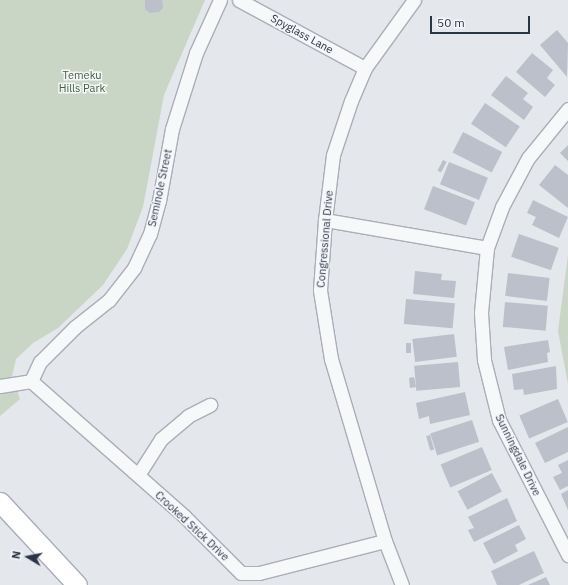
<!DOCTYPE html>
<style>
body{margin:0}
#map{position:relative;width:568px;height:585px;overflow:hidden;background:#e4e7ec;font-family:"IBM Plex Sans",sans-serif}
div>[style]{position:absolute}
.green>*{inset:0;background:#c9d6c5}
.building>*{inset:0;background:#bbc0ca;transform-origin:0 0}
.roads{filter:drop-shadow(1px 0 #a9aeb7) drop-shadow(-1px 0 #a9aeb7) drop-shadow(0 1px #a9aeb7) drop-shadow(0 -1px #a9aeb7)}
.minor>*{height:13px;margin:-6.5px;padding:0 6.5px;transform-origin:6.5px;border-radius:6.5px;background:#f7f8fa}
.secondary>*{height:19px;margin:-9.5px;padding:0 9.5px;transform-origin:9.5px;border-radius:9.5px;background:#fff}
span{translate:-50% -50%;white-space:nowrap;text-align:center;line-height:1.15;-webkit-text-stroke:3px #f4f6f9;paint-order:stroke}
.street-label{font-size:11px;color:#2b3445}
.park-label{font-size:11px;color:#3f6138}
.north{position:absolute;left:8px;top:537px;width:40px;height:40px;-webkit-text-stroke:3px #f4f6f9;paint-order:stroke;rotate:280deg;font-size:11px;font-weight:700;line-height:16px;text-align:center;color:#2b3445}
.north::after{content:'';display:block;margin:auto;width:14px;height:18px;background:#2b3445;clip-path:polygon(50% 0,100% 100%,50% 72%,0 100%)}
.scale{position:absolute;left:430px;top:16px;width:100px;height:18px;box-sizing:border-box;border:2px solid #2b3445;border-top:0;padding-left:5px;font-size:12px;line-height:14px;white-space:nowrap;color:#2b3445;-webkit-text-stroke:3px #f4f6f9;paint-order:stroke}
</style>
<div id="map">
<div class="green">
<div style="clip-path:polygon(0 0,205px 0,164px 95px,143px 207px,127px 249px,103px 285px,58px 328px,33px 343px,16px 359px,12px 376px,20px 399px,0 416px)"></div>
<div style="clip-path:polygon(568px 255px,568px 384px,558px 331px)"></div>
</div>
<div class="building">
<div style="clip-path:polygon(145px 0,162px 0,163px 8px,159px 12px,150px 13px,145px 9px)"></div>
<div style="clip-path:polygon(557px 30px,568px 43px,567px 77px,540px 45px)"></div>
<div style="clip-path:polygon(532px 53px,553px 70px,547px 78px,555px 85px,545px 97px,516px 72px)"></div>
<div style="clip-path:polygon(506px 76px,528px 93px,523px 99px,533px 107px,524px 120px,491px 95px)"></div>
<div style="left:485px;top:103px;width:42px;height:25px;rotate:34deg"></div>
<div style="left:463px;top:132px;width:44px;height:23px;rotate:27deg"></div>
<div style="clip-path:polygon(568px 145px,568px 161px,560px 153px)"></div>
<div style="left:443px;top:160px;width:4px;height:12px;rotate:27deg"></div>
<div style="left:449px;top:162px;width:42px;height:24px;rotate:22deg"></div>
<div style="clip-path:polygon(555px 165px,568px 175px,568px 208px,539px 185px)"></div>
<div style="left:433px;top:186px;width:45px;height:25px;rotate:21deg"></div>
<div style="clip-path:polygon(533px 200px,568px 217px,559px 238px,532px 225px,536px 217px,527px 213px)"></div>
<div style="left:519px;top:234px;width:42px;height:24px;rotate:19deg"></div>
<div style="clip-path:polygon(415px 271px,442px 274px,441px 280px,456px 281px,454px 298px,413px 294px)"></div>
<div style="left:508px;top:273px;width:42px;height:23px;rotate:7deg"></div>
<div style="left:406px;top:299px;width:49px;height:25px;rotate:5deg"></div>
<div style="left:505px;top:302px;width:43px;height:25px;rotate:5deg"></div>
<div style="left:454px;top:334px;width:23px;height:42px;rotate:83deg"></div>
<div style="clip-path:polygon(548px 340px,550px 352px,547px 353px,548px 362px,508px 370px,504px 347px)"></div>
<div style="left:406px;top:343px;width:5px;height:10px"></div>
<div style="left:458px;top:362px;width:25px;height:44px;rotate:85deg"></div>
<div style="clip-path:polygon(556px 366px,557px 389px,524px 395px,523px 389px,514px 390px,512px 374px)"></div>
<div style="clip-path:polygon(414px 377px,416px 387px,410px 388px,409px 378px)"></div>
<div style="clip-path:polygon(465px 392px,470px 415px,430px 424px,429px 416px,419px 419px,416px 403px)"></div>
<div style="left:558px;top:399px;width:25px;height:42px;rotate:67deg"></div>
<div style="left:472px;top:420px;width:23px;height:44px;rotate:72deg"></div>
<div style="clip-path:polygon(568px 427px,568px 452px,545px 463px,535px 443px)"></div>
<div style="left:430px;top:435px;width:15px;height:4px;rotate:74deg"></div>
<div style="left:482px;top:447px;width:25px;height:45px;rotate:67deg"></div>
<div style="clip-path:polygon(568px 460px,568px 486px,560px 490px,553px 477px,562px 473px,558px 465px)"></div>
<div style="left:492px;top:473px;width:21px;height:39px;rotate:62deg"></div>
<div style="clip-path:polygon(568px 490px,568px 510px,561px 494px)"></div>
<div style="clip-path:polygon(507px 498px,517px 521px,474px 542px,468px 530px,474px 528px,468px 517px)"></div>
<div style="clip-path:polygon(519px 525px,526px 539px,515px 545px,518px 551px,494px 564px,483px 543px)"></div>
<div style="clip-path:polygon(534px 551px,544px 573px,519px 585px,497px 585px,491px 571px)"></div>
<div style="clip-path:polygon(546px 577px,550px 585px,528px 585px)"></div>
</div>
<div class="roads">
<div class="minor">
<div style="left:239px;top:0;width:143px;rotate:28.4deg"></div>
<div style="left:568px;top:109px;width:63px;rotate:129.2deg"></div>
<div style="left:528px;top:158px;width:55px;rotate:118deg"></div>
<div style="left:502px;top:207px;width:44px;rotate:110.1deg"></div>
<div style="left:487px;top:248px;width:65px;rotate:95.3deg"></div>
<div style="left:481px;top:313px;width:47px;rotate:86.3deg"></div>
<div style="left:484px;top:360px;width:62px;rotate:76deg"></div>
<div style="left:499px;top:420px;width:152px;rotate:62.9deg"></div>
<div style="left:325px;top:220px;width:164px;rotate:9.8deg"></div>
<div style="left:31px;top:381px;width:205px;rotate:41.4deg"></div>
<div style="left:185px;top:517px;width:79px;rotate:45deg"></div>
<div style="left:241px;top:573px;width:18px"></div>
<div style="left:259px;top:573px;width:130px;rotate:-14.3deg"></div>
<div style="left:0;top:386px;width:31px;rotate:-9deg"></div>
<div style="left:31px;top:381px;width:21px;rotate:-65deg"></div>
<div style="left:40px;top:362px;width:49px;rotate:-45deg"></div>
<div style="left:75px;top:327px;width:43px;rotate:-38.5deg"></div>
<div style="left:109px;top:300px;width:41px;rotate:-52deg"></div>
<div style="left:134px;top:268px;width:38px;rotate:-65deg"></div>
<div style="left:150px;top:234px;width:34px;rotate:-75deg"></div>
<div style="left:159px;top:201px;width:73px;rotate:-79.8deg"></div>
<div style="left:172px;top:129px;width:80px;rotate:-72.5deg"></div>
<div style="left:196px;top:53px;width:58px;rotate:-65.6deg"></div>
<div style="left:138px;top:475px;width:43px;rotate:-57.4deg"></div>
<div style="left:161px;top:439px;width:35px;rotate:-40deg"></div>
<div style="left:188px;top:416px;width:25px;rotate:-27deg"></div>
<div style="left:402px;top:585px;width:47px;rotate:-111.1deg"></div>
<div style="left:385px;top:541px;width:190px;rotate:-106.5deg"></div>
<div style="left:331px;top:359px;width:70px;rotate:-99.1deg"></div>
<div style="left:320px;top:290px;width:70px;rotate:-85.9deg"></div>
<div style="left:325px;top:220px;width:65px;rotate:-83deg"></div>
<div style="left:333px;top:155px;width:57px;rotate:-71.6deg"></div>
<div style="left:351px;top:101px;width:36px;rotate:-67deg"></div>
<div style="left:365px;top:68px;width:84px;rotate:-54.2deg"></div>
</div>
<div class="secondary">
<div style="left:0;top:502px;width:113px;rotate:47.1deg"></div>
</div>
</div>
<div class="street-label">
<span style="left:302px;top:34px;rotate:29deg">Spyglass Lane</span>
<span style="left:160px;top:188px;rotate:-78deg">Seminole Street</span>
<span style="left:325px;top:239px;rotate:-85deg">Congressional Drive</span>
<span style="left:518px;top:455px;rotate:64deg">Sunningdale Drive</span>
<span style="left:192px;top:526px;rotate:43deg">Crooked Stick Drive</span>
</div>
<div class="park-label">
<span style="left:82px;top:82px">Temeku<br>Hills Park</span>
</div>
<div class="north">N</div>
<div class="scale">50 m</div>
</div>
